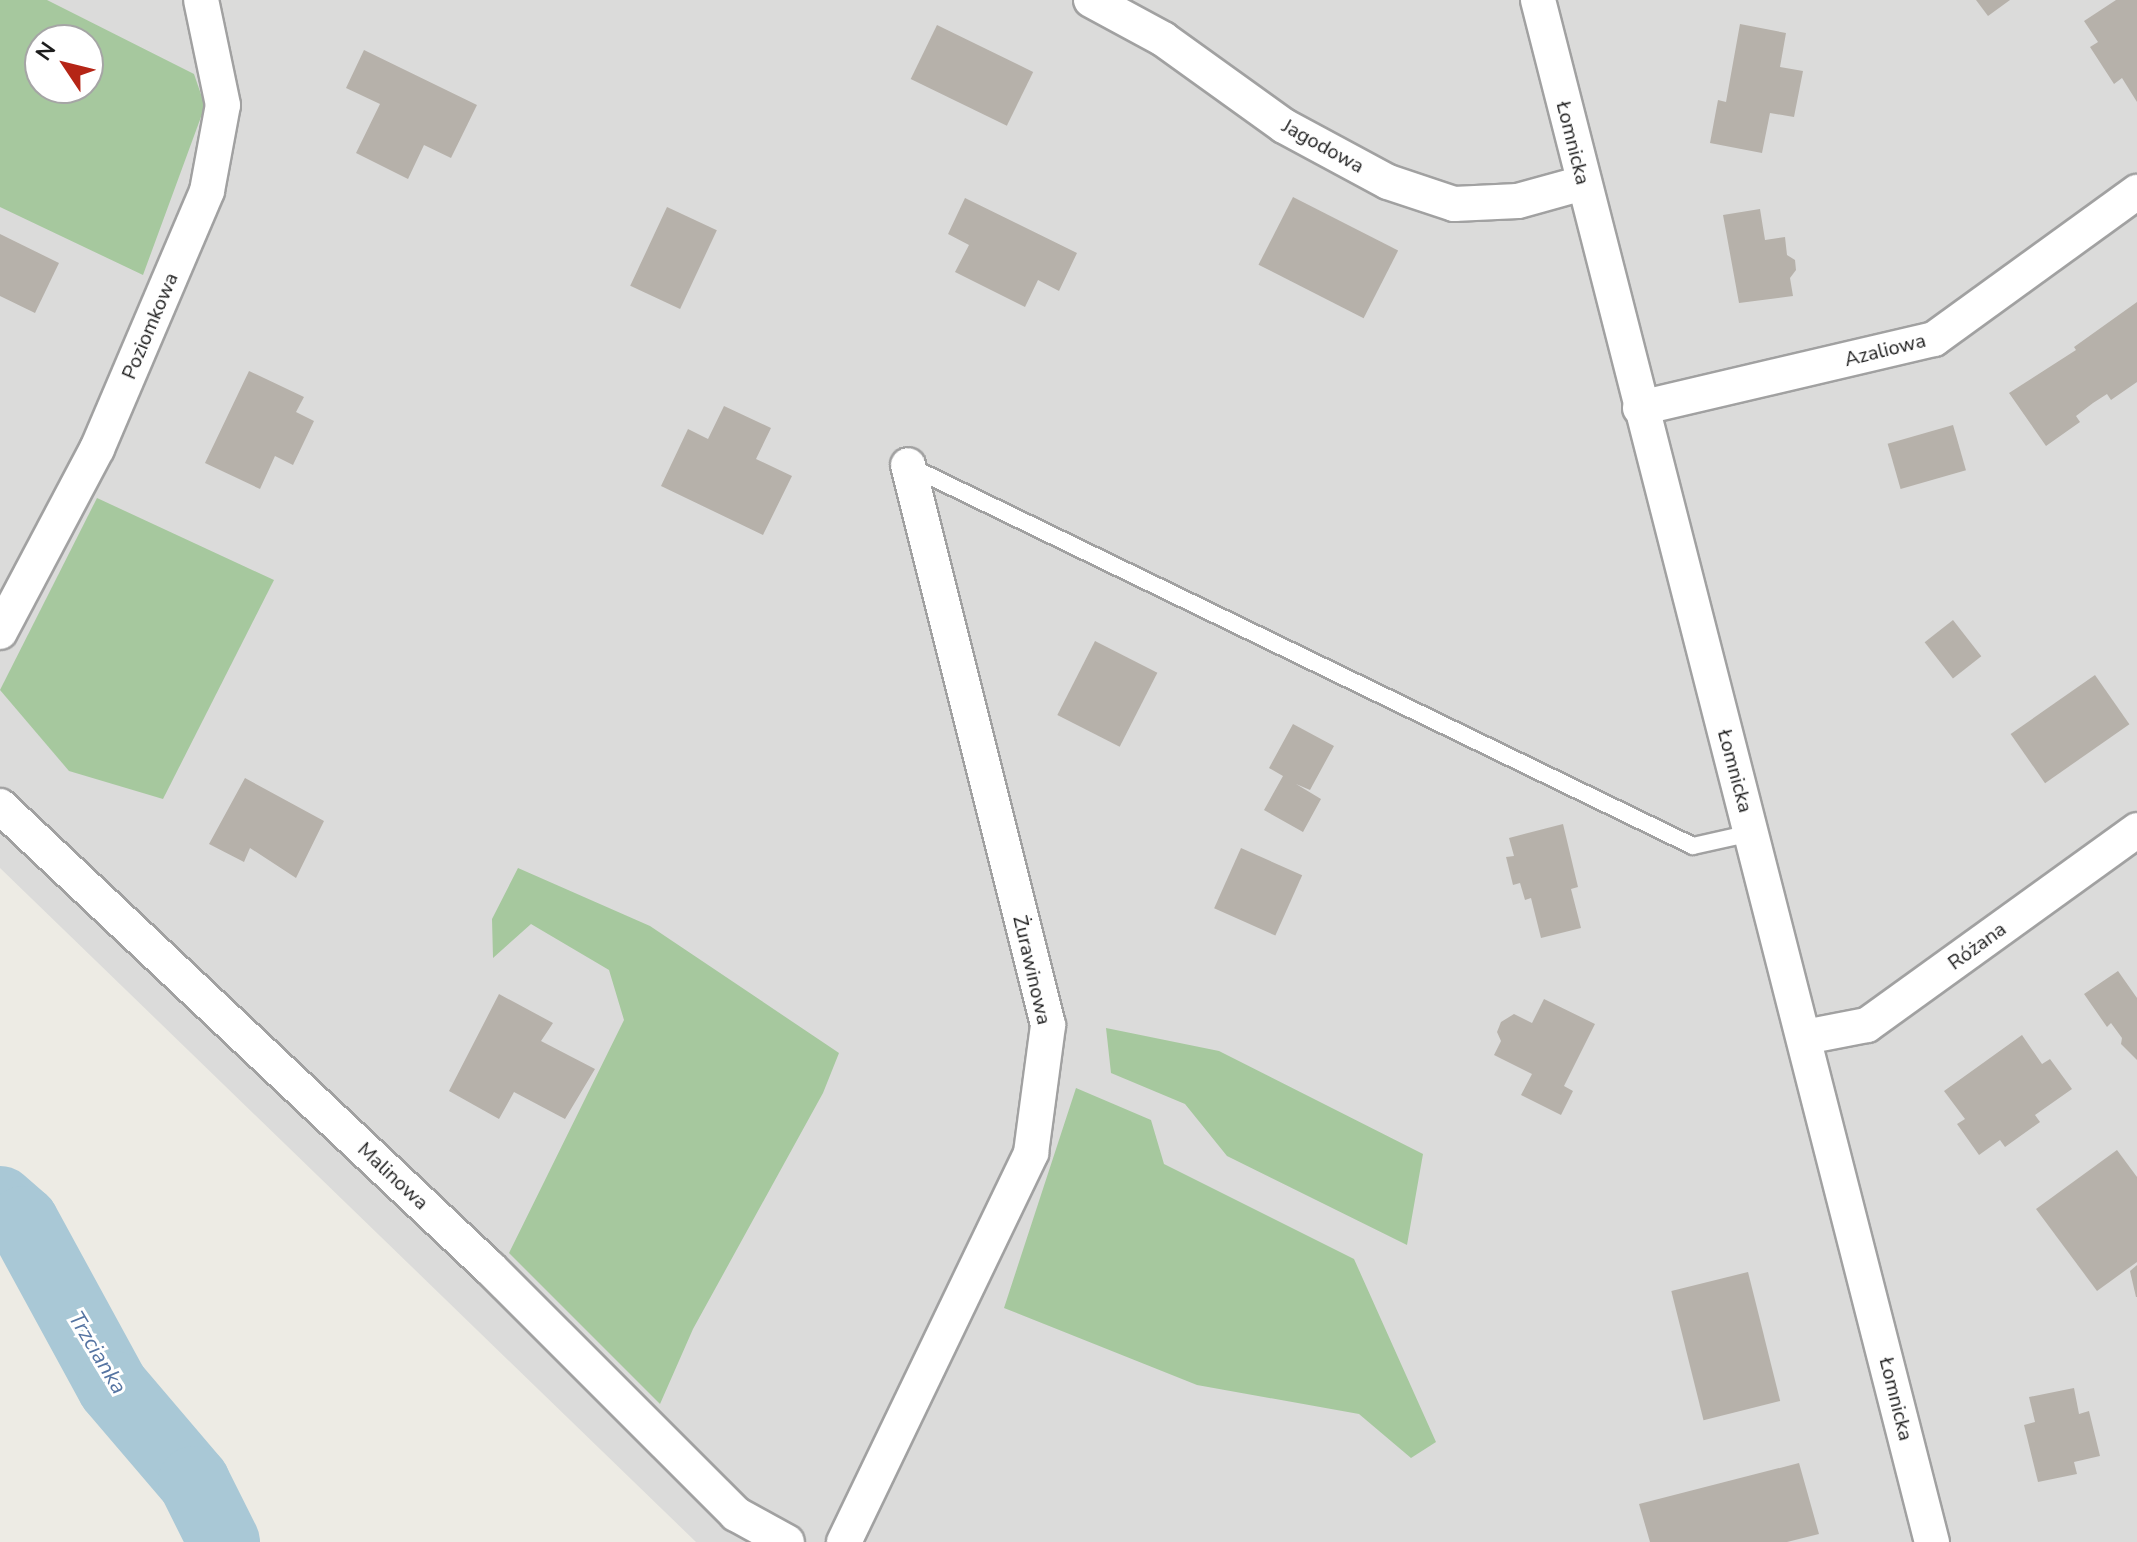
<!DOCTYPE html>
<meta charset="utf-8">
<style>
body{margin:0}
#map{position:relative;width:2137px;height:1542px;overflow:hidden;background:#edebe4;font-family:"Nunito Sans",sans-serif}
div>[style]{position:absolute}
.residential>*{inset:0;background:#dbdbda}
.forest>*{inset:0;background:#a6c89e}
.river>*{height:72px;margin:-36px;padding:0 36px;transform-origin:36px;border-radius:36px;background:#a9c8d6}
.building>*{inset:0;background:#b6b1aa;transform-origin:0 0}
.roads{filter:drop-shadow(2px 0 #a1a1a1) drop-shadow(-2px 0 #a1a1a1) drop-shadow(0 2px #a1a1a1) drop-shadow(0 -2px #a1a1a1)}
.service>*{height:16px;margin:-8px;padding:0 8px;transform-origin:8px;border-radius:8px;background:#fff}
.minor>*{height:34px;margin:-17px;padding:0 17px;transform-origin:17px;border-radius:17px;background:#fff}
span{translate:-50% -50%;white-space:nowrap;text-align:center;line-height:1.15;-webkit-text-stroke:6px #fff;paint-order:stroke}
.street-label{font-size:20px;color:#1d1d1d}
.water-label{font-size:22px;color:#5574a2;font-style:italic}
.north{position:absolute;left:24px;top:24px;width:80px;height:80px;box-sizing:border-box;background:#fff;border:2px solid #a5a5a5;border-radius:50%;rotate:305deg;font-size:22px;font-weight:700;line-height:32px;text-align:center;color:#1d1d1d}
.north::after{content:'';display:block;margin:auto;width:28px;height:36px;background:#b52516;clip-path:polygon(50% 0,100% 100%,50% 72%,0 100%)}
</style>
<div id="map">
<div class="residential">
<div style="clip-path:polygon(evenodd,0 0,2137px 0,2137px 1542px,696px 1542px,0 868px,0 0,40px 40px,88px 40px,88px 88px,40px 88px,40px 40px)"></div>
</div>
<div class="forest">
<div style="clip-path:polygon(evenodd,0 0,47px 0,194px 74px,205px 106px,143px 275px,0 207px,0 0,40px 40px,88px 40px,88px 88px,40px 88px,40px 40px)"></div>
<div style="clip-path:polygon(97px 498px,274px 580px,163px 799px,69px 771px,0 690px)"></div>
<div style="clip-path:polygon(518px 868px,650px 926px,839px 1053px,823px 1093px,693px 1329px,660px 1404px,509px 1253px,624px 1020px,609px 970px,531px 924px,493px 958px,492px 919px)"></div>
<div style="clip-path:polygon(1106px 1028px,1219px 1051px,1423px 1154px,1407px 1245px,1227px 1156px,1185px 1104px,1111px 1073px)"></div>
<div style="clip-path:polygon(1076px 1088px,1151px 1120px,1164px 1164px,1354px 1259px,1436px 1442px,1411px 1458px,1359px 1414px,1197px 1385px,1004px 1308px)"></div>
</div>
<div class="river">
<div style="left:0;top:1202px;width:30px;rotate:41deg"></div>
<div style="left:23px;top:1222px;width:188px;rotate:61.4deg"></div>
<div style="left:113px;top:1387px;width:125px;rotate:49.5deg"></div>
<div style="left:194px;top:1482px;width:67px;rotate:63.4deg"></div>
</div>
<div class="building">
<div style="clip-path:polygon(1976px 0,2010px 0,1988px 16px)"></div>
<div style="clip-path:polygon(2116px 0,2137px 0,2137px 102px,2122px 78px,2114px 84px,2090px 47px,2098px 42px,2084px 21px)"></div>
<div style="clip-path:polygon(1740px 24px,1786px 33px,1780px 67px,1803px 71px,1794px 117px,1770px 113px,1762px 153px,1710px 143px,1718px 100px,1726px 102px)"></div>
<div style="left:937px;top:25px;width:107px;height:60px;rotate:26deg"></div>
<div style="clip-path:polygon(364px 50px,477px 105px,451px 158px,424px 145px,408px 179px,356px 153px,380px 104px,346px 88px)"></div>
<div style="left:1293px;top:197px;width:118px;height:76px;rotate:27deg"></div>
<div style="clip-path:polygon(965px 198px,1077px 253px,1059px 291px,1038px 280px,1025px 307px,955px 272px,969px 245px,948px 234px)"></div>
<div style="left:667px;top:207px;width:55px;height:87px;rotate:25deg"></div>
<div style="clip-path:polygon(1760px 209px,1765px 240px,1785px 237px,1787px 255px,1795px 260px,1796px 270px,1790px 278px,1793px 296px,1739px 303px,1723px 215px)"></div>
<div style="clip-path:polygon(0 234px,59px 263px,35px 313px,0 296px)"></div>
<div style="clip-path:polygon(2137px 302px,2137px 382px,2111px 400px,2107px 394px,2093px 403px,2076px 416px,2080px 422px,2046px 446px,2009px 393px,2076px 350px,2074px 347px)"></div>
<div style="clip-path:polygon(249px 371px,304px 397px,296px 412px,314px 421px,293px 465px,275px 456px,260px 489px,205px 463px)"></div>
<div style="clip-path:polygon(724px 406px,771px 428px,756px 459px,792px 476px,763px 535px,661px 486px,688px 429px,708px 439px)"></div>
<div style="left:1953px;top:425px;width:47px;height:68px;rotate:74deg"></div>
<div style="left:1953px;top:620px;width:46px;height:36px;rotate:52deg"></div>
<div style="left:1095px;top:641px;width:70px;height:83px;rotate:27deg"></div>
<div style="left:2095px;top:675px;width:60px;height:103px;rotate:55deg"></div>
<div style="clip-path:polygon(1293px 724px,1334px 746px,1310px 790px,1296px 784px,1321px 799px,1303px 832px,1264px 810px,1283px 776px,1269px 768px)"></div>
<div style="clip-path:polygon(245px 778px,324px 821px,296px 878px,250px 848px,244px 862px,209px 844px)"></div>
<div style="clip-path:polygon(1563px 824px,1578px 887px,1571px 889px,1581px 928px,1541px 938px,1531px 898px,1525px 900px,1520px 883px,1513px 885px,1506px 857px,1514px 856px,1509px 838px)"></div>
<div style="left:1241px;top:848px;width:67px;height:66px;rotate:24deg"></div>
<div style="clip-path:polygon(2118px 971px,2137px 998px,2137px 1060px,2121px 1044px,2122px 1038px,2111px 1023px,2107px 1027px,2084px 994px)"></div>
<div style="clip-path:polygon(499px 994px,553px 1023px,541px 1041px,595px 1069px,565px 1119px,514px 1092px,499px 1119px,449px 1091px)"></div>
<div style="clip-path:polygon(1544px 999px,1595px 1024px,1564px 1086px,1573px 1091px,1561px 1115px,1521px 1095px,1532px 1074px,1494px 1055px,1501px 1041px,1497px 1032px,1501px 1022px,1514px 1014px,1532px 1023px)"></div>
<div style="clip-path:polygon(2022px 1035px,2042px 1064px,2050px 1059px,2072px 1089px,2035px 1115px,2040px 1122px,2005px 1147px,2000px 1140px,1979px 1155px,1957px 1124px,1965px 1119px,1944px 1091px)"></div>
<div style="clip-path:polygon(2117px 1150px,2137px 1177px,2137px 1262px,2097px 1291px,2036px 1209px)"></div>
<div style="clip-path:polygon(2137px 1265px,2137px 1297px,2136px 1297px,2130px 1271px)"></div>
<div style="left:1748px;top:1272px;width:133px;height:79px;rotate:76deg"></div>
<div style="clip-path:polygon(2074px 1388px,2079px 1414px,2089px 1411px,2100px 1456px,2074px 1462px,2077px 1474px,2038px 1482px,2024px 1425px,2035px 1422px,2029px 1397px)"></div>
<div style="clip-path:polygon(1799px 1463px,1819px 1534px,1787px 1542px,1650px 1542px,1639px 1504px)"></div>
</div>
<div class="roads">
<div class="service">
<div style="left:909px;top:466px;width:871px;rotate:25.86deg"></div>
<div style="left:1693px;top:846px;width:59px;rotate:-12.6deg"></div>
</div>
<div class="minor">
<div style="left:1091px;top:0;width:82px;rotate:28.4deg"></div>
<div style="left:1163px;top:39px;width:149px;rotate:35.7deg"></div>
<div style="left:1284px;top:126px;width:118px;rotate:28.3deg"></div>
<div style="left:1388px;top:182px;width:70px;rotate:18.4deg"></div>
<div style="left:1454px;top:204px;width:64px;rotate:-2.7deg"></div>
<div style="left:1518px;top:201px;width:67px;rotate:-15.5deg"></div>
<div style="left:1538px;top:0;width:1592px;rotate:75.67deg"></div>
<div style="left:1640px;top:408px;width:302px;rotate:-13.2deg"></div>
<div style="left:1934px;top:339px;width:251px;rotate:-35.9deg"></div>
<div style="left:0;top:632px;width:207px;rotate:-62.1deg"></div>
<div style="left:97px;top:449px;width:280px;rotate:-66.9deg"></div>
<div style="left:207px;top:191px;width:87px;rotate:-79.5deg"></div>
<div style="left:223px;top:105px;width:107px;rotate:-101.8deg"></div>
<div style="left:0;top:806px;width:673px;rotate:43.32deg"></div>
<div style="left:490px;top:1268px;width:348px;rotate:45deg"></div>
<div style="left:736px;top:1514px;width:58px;rotate:28.8deg"></div>
<div style="left:1805px;top:1037px;width:63px;rotate:-11deg"></div>
<div style="left:1867px;top:1025px;width:333px;rotate:-35.8deg"></div>
<div style="left:844px;top:1542px;width:432px;rotate:-64.3deg"></div>
<div style="left:1031px;top:1153px;width:129px;rotate:-82.4deg"></div>
<div style="left:1048px;top:1025px;width:577px;rotate:-104.04deg"></div>
</div>
</div>
<div class="street-label">
<span style="left:1573px;top:143px;rotate:76deg">Łomnicka</span>
<span style="left:1323px;top:146px;rotate:29deg">Jagodowa</span>
<span style="left:150px;top:326px;rotate:-67deg">Poziomkowa</span>
<span style="left:1885px;top:350px;rotate:-14deg">Azaliowa</span>
<span style="left:1735px;top:771px;rotate:75deg">Łomnicka</span>
<span style="left:1977px;top:946px;rotate:-36deg">Różana</span>
<span style="left:1032px;top:970px;rotate:77deg">Żurawinowa</span>
<span style="left:393px;top:1176px;rotate:43deg">Malinowa</span>
<span style="left:1896px;top:1399px;rotate:76deg">Łomnicka</span>
</div>
<div class="water-label">
<span style="left:97px;top:1353px;rotate:59deg">Trzcianka</span>
</div>
<div class="north">N</div>
</div>
